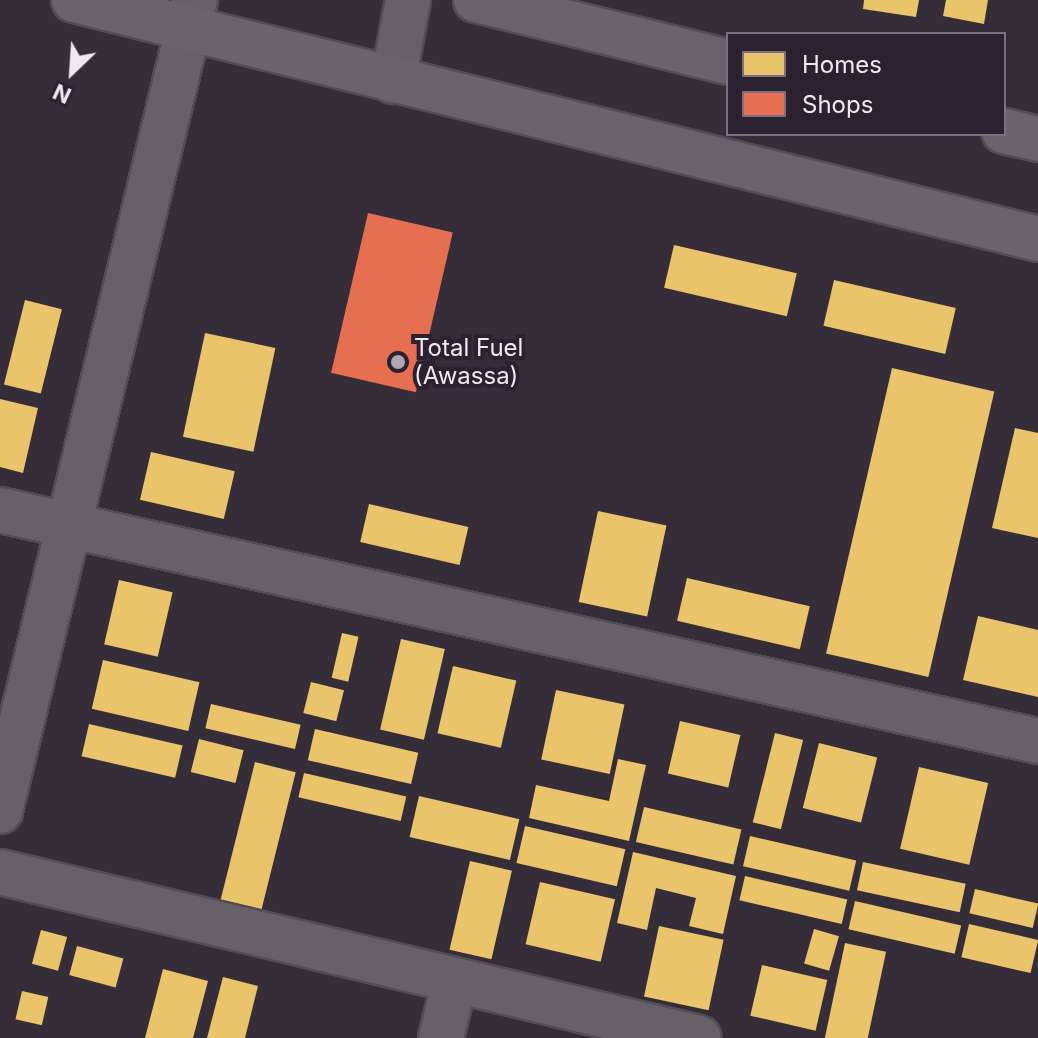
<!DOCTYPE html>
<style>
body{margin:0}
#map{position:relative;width:1038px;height:1038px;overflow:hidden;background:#352e38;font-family:Inter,sans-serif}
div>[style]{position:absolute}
.homes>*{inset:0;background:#e9c46a;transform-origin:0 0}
.shops>*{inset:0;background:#e76f51;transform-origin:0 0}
.roads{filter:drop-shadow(2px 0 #524d55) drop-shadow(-2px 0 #524d55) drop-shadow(0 2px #524d55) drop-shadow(0 -2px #524d55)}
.street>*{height:44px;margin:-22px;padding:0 22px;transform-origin:22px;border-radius:22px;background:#676069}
.secondary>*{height:44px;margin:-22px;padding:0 22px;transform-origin:22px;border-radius:22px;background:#6a636e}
.dots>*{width:22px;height:22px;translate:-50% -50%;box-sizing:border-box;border:4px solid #2c2131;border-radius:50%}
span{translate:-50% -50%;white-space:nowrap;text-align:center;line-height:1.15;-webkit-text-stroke:8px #2c2131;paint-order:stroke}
.poi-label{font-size:24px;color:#efe8f3}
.left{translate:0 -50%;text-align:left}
.legend{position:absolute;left:726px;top:32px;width:280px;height:104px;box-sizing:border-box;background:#2c2131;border:2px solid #7a717f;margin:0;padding:10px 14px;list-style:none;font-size:24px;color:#efe8f3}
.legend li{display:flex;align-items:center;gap:16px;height:40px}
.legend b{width:40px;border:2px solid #7a717f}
.north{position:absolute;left:32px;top:32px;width:80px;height:80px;-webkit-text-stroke:6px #2c2131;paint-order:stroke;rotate:205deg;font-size:22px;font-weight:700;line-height:32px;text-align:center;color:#efe8f3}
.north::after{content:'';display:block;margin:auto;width:28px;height:36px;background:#efe8f3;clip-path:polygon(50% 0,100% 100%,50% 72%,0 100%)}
</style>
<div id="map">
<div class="homes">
<div style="clip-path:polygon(864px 0,919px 0,916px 17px,863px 9px)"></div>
<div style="clip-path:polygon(946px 0,988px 0,984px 24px,943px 16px)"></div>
<div style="left:674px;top:245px;width:126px;height:44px;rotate:13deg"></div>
<div style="left:834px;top:280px;width:125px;height:47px;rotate:13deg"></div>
<div style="left:25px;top:300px;width:38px;height:87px;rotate:14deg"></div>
<div style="left:205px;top:333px;width:72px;height:106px;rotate:12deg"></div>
<div style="left:892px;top:368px;width:105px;height:293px;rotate:13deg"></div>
<div style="clip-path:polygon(0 399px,38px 408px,23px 473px,0 467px)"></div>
<div style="clip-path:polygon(1015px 428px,1038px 433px,1038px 538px,992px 528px)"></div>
<div style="left:151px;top:452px;width:86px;height:49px;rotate:13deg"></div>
<div style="left:369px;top:504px;width:102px;height:39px;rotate:13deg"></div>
<div style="left:598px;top:511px;width:70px;height:93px;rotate:12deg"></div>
<div style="left:687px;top:578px;width:126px;height:44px;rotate:13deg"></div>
<div style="left:119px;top:580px;width:55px;height:66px;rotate:13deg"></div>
<div style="clip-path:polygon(978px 616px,1038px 630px,1038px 697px,963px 680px)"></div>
<div style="left:342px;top:633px;width:17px;height:46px;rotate:13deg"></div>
<div style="left:401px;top:639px;width:45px;height:93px;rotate:13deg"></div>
<div style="left:103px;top:660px;width:99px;height:50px;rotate:13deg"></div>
<div style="left:453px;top:666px;width:65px;height:69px;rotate:13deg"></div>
<div style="left:311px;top:682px;width:34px;height:32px;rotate:14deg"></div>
<div style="left:556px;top:690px;width:70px;height:71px;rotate:12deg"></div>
<div style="left:211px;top:704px;width:92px;height:25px;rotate:13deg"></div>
<div style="left:680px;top:721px;width:62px;height:54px;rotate:13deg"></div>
<div style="left:89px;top:724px;width:96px;height:33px;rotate:13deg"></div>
<div style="left:315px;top:729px;width:106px;height:32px;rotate:13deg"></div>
<div style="left:775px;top:733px;width:29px;height:92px;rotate:14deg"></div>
<div style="left:199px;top:739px;width:46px;height:34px;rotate:14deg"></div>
<div style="left:819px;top:743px;width:60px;height:67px;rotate:14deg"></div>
<div style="clip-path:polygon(618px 759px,646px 765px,629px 841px,529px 818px,536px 785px,609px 801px)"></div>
<div style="left:255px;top:762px;width:42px;height:143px;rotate:14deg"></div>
<div style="left:919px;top:767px;width:71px;height:84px;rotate:13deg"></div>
<div style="left:304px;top:773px;width:105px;height:25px;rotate:13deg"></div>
<div style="left:419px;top:796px;width:103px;height:42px;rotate:13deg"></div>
<div style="left:644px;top:807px;width:100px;height:36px;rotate:13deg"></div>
<div style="left:525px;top:826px;width:103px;height:38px;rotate:13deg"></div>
<div style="left:750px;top:836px;width:109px;height:31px;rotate:13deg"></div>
<div style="clip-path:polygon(633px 852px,736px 876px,723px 934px,689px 926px,696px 898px,656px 888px,647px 930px,617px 923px)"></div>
<div style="left:470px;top:861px;width:43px;height:91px;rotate:13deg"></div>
<div style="left:863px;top:862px;width:105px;height:29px;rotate:12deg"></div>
<div style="left:745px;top:876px;width:105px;height:25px;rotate:13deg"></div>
<div style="left:540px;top:882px;width:77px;height:64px;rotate:13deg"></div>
<div style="left:975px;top:889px;width:65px;height:25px;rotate:13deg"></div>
<div style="left:855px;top:901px;width:109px;height:29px;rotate:13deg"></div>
<div style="left:969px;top:924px;width:71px;height:34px;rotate:13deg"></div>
<div style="left:659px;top:926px;width:66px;height:72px;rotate:12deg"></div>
<div style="left:814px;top:929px;width:26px;height:36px;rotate:16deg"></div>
<div style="left:41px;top:930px;width:27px;height:35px;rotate:15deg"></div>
<div style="left:845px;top:943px;width:42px;height:97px;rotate:12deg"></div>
<div style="left:77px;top:946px;width:48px;height:30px;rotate:15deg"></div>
<div style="left:762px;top:965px;width:67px;height:52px;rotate:13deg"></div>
<div style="clip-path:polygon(163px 969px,208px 981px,193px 1038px,145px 1038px)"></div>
<div style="clip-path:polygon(223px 977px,258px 986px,245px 1038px,207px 1038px)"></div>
<div style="left:22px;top:991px;width:27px;height:29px;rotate:13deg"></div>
</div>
<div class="shops">
<div style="left:368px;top:213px;width:87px;height:164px;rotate:13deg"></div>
</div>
<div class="roads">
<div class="street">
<div style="left:393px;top:81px;width:82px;rotate:-79.5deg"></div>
<div style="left:0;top:510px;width:1063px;rotate:12.55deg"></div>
<div style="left:0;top:811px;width:834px;rotate:-76.48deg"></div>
<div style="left:0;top:872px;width:718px;rotate:13.36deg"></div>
<div style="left:441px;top:1038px;width:56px;rotate:-76.5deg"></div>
</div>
<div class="secondary">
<div style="left:74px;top:0;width:993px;rotate:13.92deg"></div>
<div style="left:476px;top:0;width:260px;rotate:13.8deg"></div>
<div style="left:1004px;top:131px;width:35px;rotate:13deg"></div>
</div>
</div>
<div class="dots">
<div style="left:398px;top:362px;background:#aea7b2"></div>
</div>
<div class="poi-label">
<span class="left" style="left:414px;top:362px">Total Fuel<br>(Awassa)</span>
</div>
<ul class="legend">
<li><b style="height:22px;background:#e9c46a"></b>Homes</li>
<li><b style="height:22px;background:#e76f51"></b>Shops</li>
</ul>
<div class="north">N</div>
</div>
